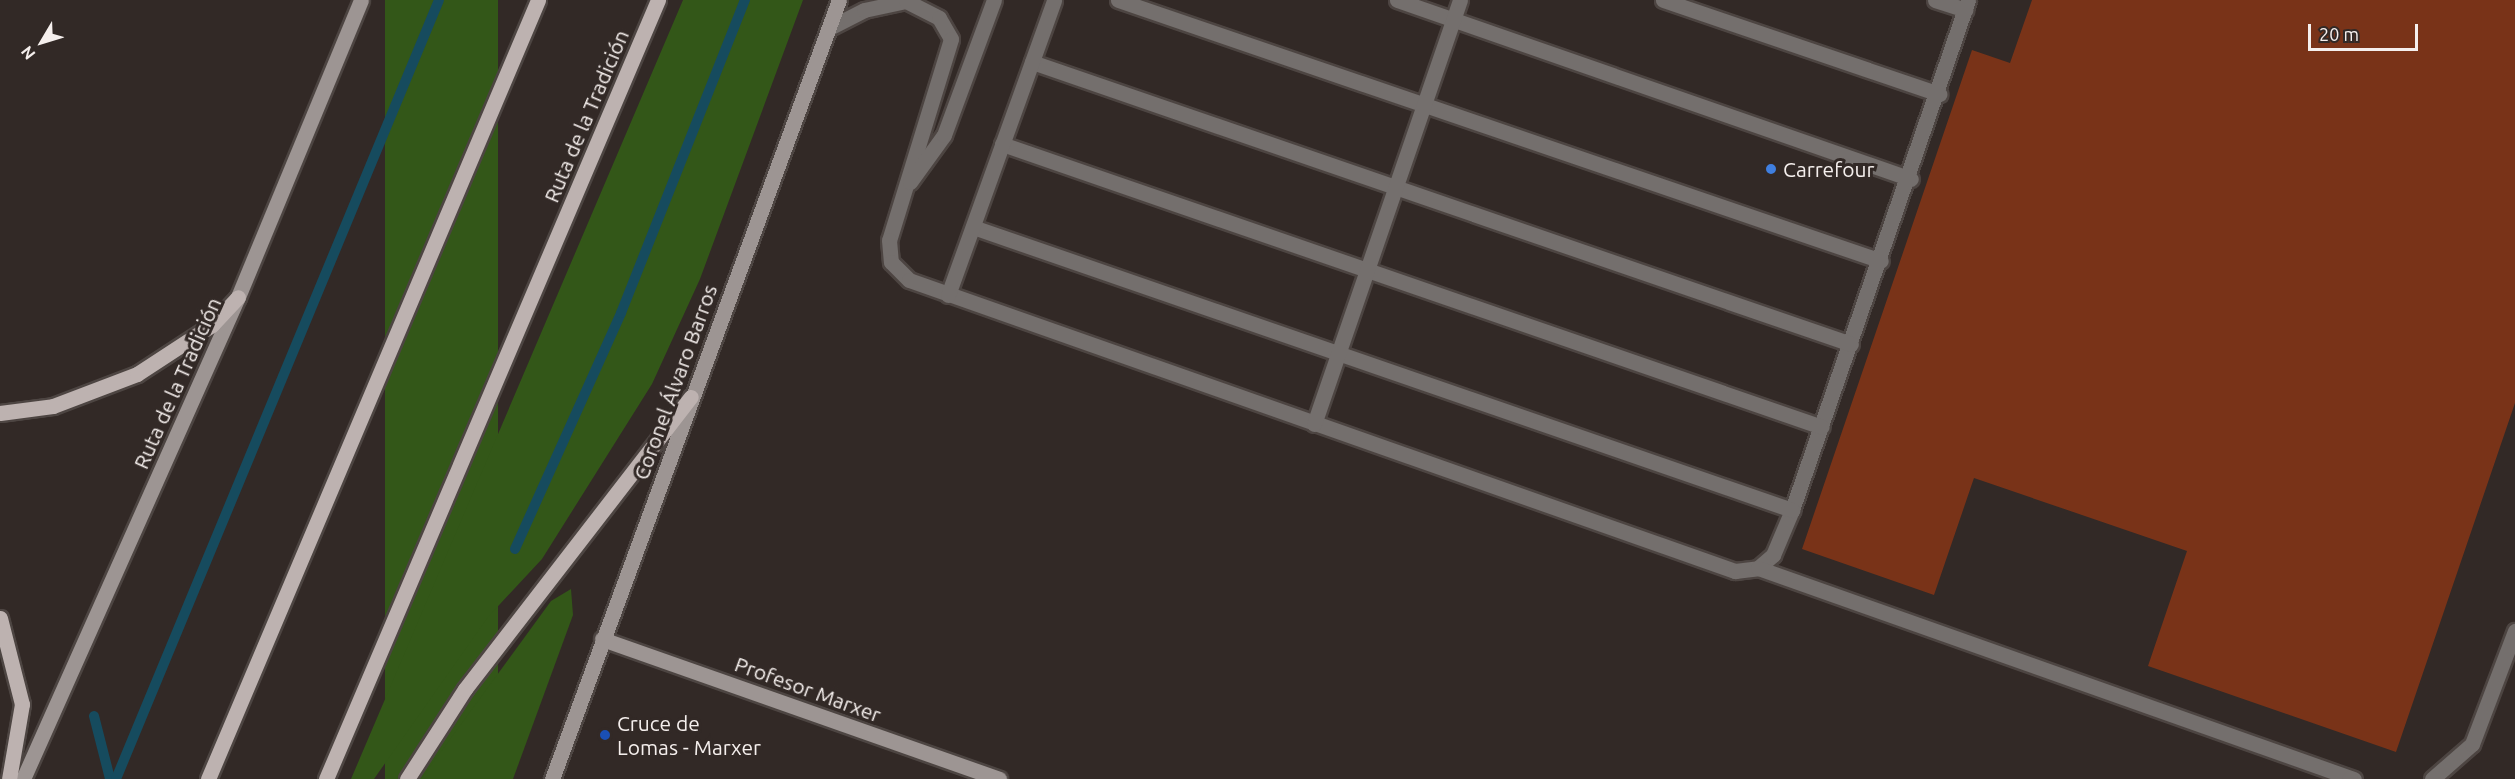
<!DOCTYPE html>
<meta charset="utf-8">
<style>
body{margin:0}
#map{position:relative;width:2515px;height:779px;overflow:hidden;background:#322926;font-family:Ubuntu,sans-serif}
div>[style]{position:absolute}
.green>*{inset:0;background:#335718;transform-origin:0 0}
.stream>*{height:10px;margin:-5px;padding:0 5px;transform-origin:5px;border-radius:5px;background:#164b5e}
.building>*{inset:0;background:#793318}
.roads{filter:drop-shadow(2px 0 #4d4542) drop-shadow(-2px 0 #4d4542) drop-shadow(0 2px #4d4542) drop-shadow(0 -2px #4d4542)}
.lane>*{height:15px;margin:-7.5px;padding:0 7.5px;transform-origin:7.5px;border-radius:7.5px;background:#746f6d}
.street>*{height:15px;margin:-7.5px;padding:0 7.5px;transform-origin:7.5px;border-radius:7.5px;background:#746f6d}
.secondary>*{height:15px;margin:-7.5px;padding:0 7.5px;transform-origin:7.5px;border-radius:7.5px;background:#9d9593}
.primary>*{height:15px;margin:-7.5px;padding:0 7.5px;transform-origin:7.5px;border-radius:7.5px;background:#bdb2b0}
.dots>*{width:16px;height:16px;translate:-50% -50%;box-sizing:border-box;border:3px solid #322926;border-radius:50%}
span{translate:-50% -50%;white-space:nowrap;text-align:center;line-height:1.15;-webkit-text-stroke:6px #322926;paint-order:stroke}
.street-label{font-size:21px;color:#f5efed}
.poi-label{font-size:21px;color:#f5efed}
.left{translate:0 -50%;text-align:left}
.north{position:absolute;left:12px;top:12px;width:60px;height:60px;-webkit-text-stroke:4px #322926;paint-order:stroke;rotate:232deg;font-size:16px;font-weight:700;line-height:24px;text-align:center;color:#f5efed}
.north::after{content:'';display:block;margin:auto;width:21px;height:27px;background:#f5efed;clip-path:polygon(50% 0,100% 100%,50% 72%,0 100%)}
.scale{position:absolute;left:2308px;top:24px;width:110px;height:27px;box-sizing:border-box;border:3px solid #f5efed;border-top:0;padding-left:8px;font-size:18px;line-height:21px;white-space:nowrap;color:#f5efed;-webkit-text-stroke:4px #322926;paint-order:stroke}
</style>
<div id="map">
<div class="green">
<div style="left:385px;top:0;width:113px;height:845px"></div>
<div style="clip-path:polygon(683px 0,803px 0,700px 279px,652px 384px,542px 559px,488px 617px,374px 779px,351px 779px)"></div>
<div style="clip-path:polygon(571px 589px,573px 615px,513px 779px,421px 779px,551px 601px)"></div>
</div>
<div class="stream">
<div style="left:515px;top:549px;width:259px;rotate:-65.8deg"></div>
<div style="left:621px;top:313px;width:337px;rotate:-68.4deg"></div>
<div style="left:94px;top:716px;width:65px;rotate:75.7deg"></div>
<div style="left:116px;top:779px;width:843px;rotate:-67.48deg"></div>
</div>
<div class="building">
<div style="clip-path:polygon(2032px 0,2515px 0,2515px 403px,2396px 752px,2148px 666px,2187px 551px,1974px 478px,1934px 595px,1802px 549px,1972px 50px,2010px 63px)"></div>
</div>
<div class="roads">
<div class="lane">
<div style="left:1118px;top:0;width:806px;rotate:18.88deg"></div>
<div style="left:1397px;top:0;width:544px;rotate:19.2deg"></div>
<div style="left:1663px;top:0;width:292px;rotate:18.8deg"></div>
<div style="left:1935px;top:0;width:32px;rotate:18deg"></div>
<div style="left:829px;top:28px;width:39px;rotate:-27deg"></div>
<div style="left:864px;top:10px;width:43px;rotate:-12.1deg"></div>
<div style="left:906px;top:1px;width:37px;rotate:27deg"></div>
<div style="left:939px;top:18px;width:24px;rotate:60deg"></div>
<div style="left:951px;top:39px;width:210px;rotate:107.1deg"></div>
<div style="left:889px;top:240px;width:22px;rotate:85deg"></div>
<div style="left:891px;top:262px;width:25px;rotate:45deg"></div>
<div style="left:909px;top:280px;width:876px;rotate:19.41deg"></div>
<div style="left:1735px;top:571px;width:23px;rotate:-7deg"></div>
<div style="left:1758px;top:568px;width:20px;rotate:-41deg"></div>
<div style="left:1773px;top:555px;width:49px;rotate:-67.1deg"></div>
<div style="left:1792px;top:510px;width:540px;rotate:-70.96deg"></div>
<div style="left:1032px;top:62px;width:866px;rotate:19deg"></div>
<div style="left:1002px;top:144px;width:867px;rotate:19.04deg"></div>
<div style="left:910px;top:182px;width:58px;rotate:-54.1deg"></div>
<div style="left:944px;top:135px;width:144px;rotate:-69.7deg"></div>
<div style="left:973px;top:227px;width:867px;rotate:19.06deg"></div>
<div style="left:948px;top:295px;width:313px;rotate:-70.2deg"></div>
<div style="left:1314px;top:424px;width:448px;rotate:-71deg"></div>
<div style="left:1758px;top:568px;width:632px;rotate:19.5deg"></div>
<div style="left:2432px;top:779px;width:53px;rotate:-41.2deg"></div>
<div style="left:2472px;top:744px;width:121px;rotate:-69.2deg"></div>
</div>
<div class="street">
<div style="left:2349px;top:779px;width:1px;rotate:-45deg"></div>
</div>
<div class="secondary">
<div style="left:602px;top:639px;width:421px;rotate:19.4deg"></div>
<div style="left:23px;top:779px;width:528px;rotate:-65.96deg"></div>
<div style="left:238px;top:297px;width:321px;rotate:-67.5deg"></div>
<div style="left:552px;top:779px;width:830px;rotate:-69.78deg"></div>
</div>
<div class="primary">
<div style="left:0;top:413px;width:53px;rotate:-7.5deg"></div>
<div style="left:53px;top:406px;width:90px;rotate:-20.9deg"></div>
<div style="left:137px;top:374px;width:90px;rotate:-33.2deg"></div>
<div style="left:212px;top:325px;width:38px;rotate:-47deg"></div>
<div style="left:0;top:618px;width:89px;rotate:75.7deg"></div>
<div style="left:22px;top:704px;width:76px;rotate:99.8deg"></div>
<div style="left:208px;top:779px;width:846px;rotate:-67.04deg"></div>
<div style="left:326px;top:779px;width:847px;rotate:-66.92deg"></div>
<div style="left:407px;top:779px;width:107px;rotate:-57.2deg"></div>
<div style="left:465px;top:689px;width:369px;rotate:-52.3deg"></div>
</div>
</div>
<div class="dots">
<div style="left:1771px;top:169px;background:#3f7fe0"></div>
<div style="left:605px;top:735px;background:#1a4fb4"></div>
</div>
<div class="street-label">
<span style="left:586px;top:116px;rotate:-67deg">Ruta de la Tradición</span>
<span style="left:675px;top:382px;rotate:-70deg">Coronel Álvaro Barros</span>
<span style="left:177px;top:383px;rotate:-66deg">Ruta de la Tradición</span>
<span style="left:808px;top:689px;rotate:20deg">Profesor Marxer</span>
</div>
<div class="poi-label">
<span class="left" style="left:1783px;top:169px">Carrefour</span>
<span class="left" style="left:617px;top:735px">Cruce de<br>Lomas - Marxer</span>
</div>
<div class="north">N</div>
<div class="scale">20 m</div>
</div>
